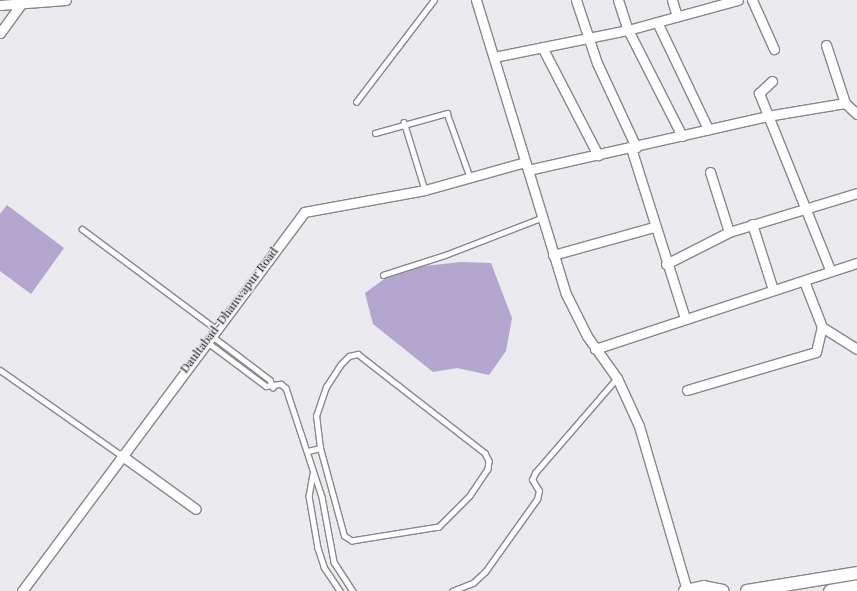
<!DOCTYPE html>
<style>
body{margin:0}
#map{position:relative;width:857px;height:591px;overflow:hidden;background:#ebeaee;font-family:"Playfair Display",serif}
div>[style]{position:absolute}
.water>*{inset:0;background:#b3a7cf}
.roads{filter:drop-shadow(1px 0 #88878a) drop-shadow(-1px 0 #88878a) drop-shadow(0 1px #88878a) drop-shadow(0 -1px #88878a)}
.service>*{height:4.5px;margin:-2.25px;padding:0 2.25px;transform-origin:2.25px;border-radius:2.25px;background:#fff}
.minor>*{height:9px;margin:-4.5px;padding:0 4.5px;transform-origin:4.5px;border-radius:4.5px;background:#fff}
.tertiary>*{height:12px;margin:-6px;padding:0 6px;transform-origin:6px;border-radius:6px;background:#fff}
.secondary>*{height:13px;margin:-6.5px;padding:0 6.5px;transform-origin:6.5px;border-radius:6.5px;background:#fff}
span{translate:-50% -50%;white-space:nowrap;text-align:center;line-height:1.15;-webkit-text-stroke:3px #ebeaee;paint-order:stroke}
.street-label{font-size:12px;color:#161617}
</style>
<div id="map">
<div class="water">
<div style="clip-path:polygon(7px 205px,64px 248px,31px 294px,0 271px,0 214px)"></div>
<div style="clip-path:polygon(461px 262px,491px 263px,512px 318px,506px 351px,489px 375px,457px 368px,433px 372px,373px 324px,365px 293px,398px 269px)"></div>
</div>
<div class="roads">
<div class="service">
<div style="left:356px;top:102px;width:128px;rotate:-52.6deg"></div>
<div style="left:404px;top:122px;width:71px;rotate:72.8deg"></div>
<div style="left:375px;top:133px;width:75px;rotate:-15.5deg"></div>
<div style="left:447px;top:113px;width:68px;rotate:70.2deg"></div>
<div style="left:82px;top:229px;width:167px;rotate:36.7deg"></div>
<div style="left:383px;top:275px;width:65px;rotate:-17.9deg"></div>
<div style="left:445px;top:255px;width:103px;rotate:-21.1deg"></div>
<div style="left:211px;top:335px;width:74px;rotate:37.3deg"></div>
<div style="left:270px;top:380px;width:8px;rotate:67deg"></div>
<div style="left:206px;top:341px;width:75px;rotate:36.9deg"></div>
<div style="left:266px;top:386px;width:15px;rotate:-8deg"></div>
<div style="left:281px;top:384px;width:6px;rotate:39deg"></div>
<div style="left:286px;top:388px;width:115px;rotate:71.7deg"></div>
<div style="left:322px;top:497px;width:66px;rotate:79.5deg"></div>
<div style="left:334px;top:562px;width:35px;rotate:57deg"></div>
<div style="left:358px;top:354px;width:161px;rotate:37.9deg"></div>
<div style="left:485px;top:453px;width:9px;rotate:63deg"></div>
<div style="left:489px;top:461px;width:8px;rotate:97deg"></div>
<div style="left:488px;top:469px;width:32px;rotate:124deg"></div>
<div style="left:470px;top:496px;width:44px;rotate:135deg"></div>
<div style="left:439px;top:527px;width:88px;rotate:170.9deg"></div>
<div style="left:352px;top:541px;width:9px;rotate:-148deg"></div>
<div style="left:344px;top:536px;width:91px;rotate:-105.3deg"></div>
<div style="left:320px;top:448px;width:32px;rotate:-97deg"></div>
<div style="left:316px;top:416px;width:31px;rotate:-71deg"></div>
<div style="left:326px;top:387px;width:27px;rotate:-57deg"></div>
<div style="left:341px;top:364px;width:11px;rotate:-45deg"></div>
<div style="left:349px;top:356px;width:9px;rotate:-13deg"></div>
<div style="left:0;top:370px;width:148px;rotate:35.1deg"></div>
<div style="left:308px;top:451px;width:12px;rotate:-14deg"></div>
<div style="left:313px;top:474px;width:22px;rotate:100deg"></div>
<div style="left:309px;top:496px;width:53px;rotate:80.2deg"></div>
<div style="left:318px;top:548px;width:20px;rotate:72deg"></div>
<div style="left:324px;top:567px;width:29px;rotate:56deg"></div>
<div style="left:452px;top:591px;width:22px;rotate:-21deg"></div>
<div style="left:473px;top:583px;width:16px;rotate:-43deg"></div>
<div style="left:485px;top:572px;width:90px;rotate:-54.5deg"></div>
<div style="left:537px;top:499px;width:8px;rotate:-76deg"></div>
<div style="left:539px;top:491px;width:13px;rotate:-122deg"></div>
<div style="left:532px;top:480px;width:8px;rotate:-67deg"></div>
<div style="left:535px;top:473px;width:125px;rotate:-49.2deg"></div>
</div>
<div class="minor">
<div style="left:476px;top:0;width:307px;rotate:73deg"></div>
<div style="left:566px;top:294px;width:47px;rotate:63.4deg"></div>
<div style="left:587px;top:336px;width:52px;rotate:54.5deg"></div>
<div style="left:617px;top:378px;width:53px;rotate:65.4deg"></div>
<div style="left:639px;top:426px;width:171px;rotate:73.7deg"></div>
<div style="left:576px;top:0;width:66px;rotate:71.6deg"></div>
<div style="left:597px;top:63px;width:93px;rotate:65.1deg"></div>
<div style="left:618px;top:0;width:32px;rotate:72deg"></div>
<div style="left:628px;top:30px;width:119px;rotate:63deg"></div>
<div style="left:672px;top:0;width:17px;rotate:73deg"></div>
<div style="left:752px;top:0;width:54px;rotate:65.8deg"></div>
<div style="left:0;top:5px;width:66px;rotate:-4.3deg"></div>
<div style="left:657px;top:22px;width:119px;rotate:64.5deg"></div>
<div style="left:0;top:33px;width:34px;rotate:-54deg"></div>
<div style="left:826px;top:45px;width:61px;rotate:71.9deg"></div>
<div style="left:542px;top:47px;width:122px;rotate:62.6deg"></div>
<div style="left:494px;top:57px;width:137px;rotate:-11.4deg"></div>
<div style="left:628px;top:30px;width:114px;rotate:-15.3deg"></div>
<div style="left:772px;top:81px;width:18px;rotate:137deg"></div>
<div style="left:759px;top:93px;width:191px;rotate:68.1deg"></div>
<div style="left:631px;top:148px;width:178px;rotate:72.4deg"></div>
<div style="left:528px;top:170px;width:245px;rotate:-12.7deg"></div>
<div style="left:767px;top:116px;width:79px;rotate:-9.5deg"></div>
<div style="left:845px;top:103px;width:16px;rotate:43deg"></div>
<div style="left:710px;top:172px;width:63px;rotate:72.4deg"></div>
<div style="left:752px;top:224px;width:69px;rotate:72.3deg"></div>
<div style="left:553px;top:255px;width:105px;rotate:-15.5deg"></div>
<div style="left:666px;top:264px;width:71px;rotate:-26.9deg"></div>
<div style="left:729px;top:232px;width:134px;rotate:-16.9deg"></div>
<div style="left:804px;top:281px;width:49px;rotate:68.6deg"></div>
<div style="left:822px;top:327px;width:41px;rotate:32.2deg"></div>
<div style="left:595px;top:349px;width:276px;rotate:-18.2deg"></div>
<div style="left:687px;top:390px;width:134px;rotate:-16.4deg"></div>
<div style="left:816px;top:352px;width:26px;rotate:-77deg"></div>
<div style="left:121px;top:455px;width:92px;rotate:35.8deg"></div>
<div style="left:22px;top:591px;width:472px;rotate:-53.3deg"></div>
<div style="left:304px;top:212px;width:123px;rotate:-10.3deg"></div>
<div style="left:425px;top:190px;width:104px;rotate:-15.6deg"></div>
</div>
<div class="tertiary">
<div style="left:685px;top:591px;width:19px;rotate:-12deg"></div>
<div style="left:704px;top:587px;width:19px;rotate:12deg"></div>
<div style="left:747px;top:591px;width:111px;rotate:-9.3deg"></div>
</div>
<div class="secondary">
<div style="left:830px;top:591px;width:27px;rotate:-10deg"></div>
</div>
</div>
<div class="street-label">
<span style="left:229px;top:310px;rotate:-53deg">Daultabad-Dhanwapur Road</span>
</div>
</div>
